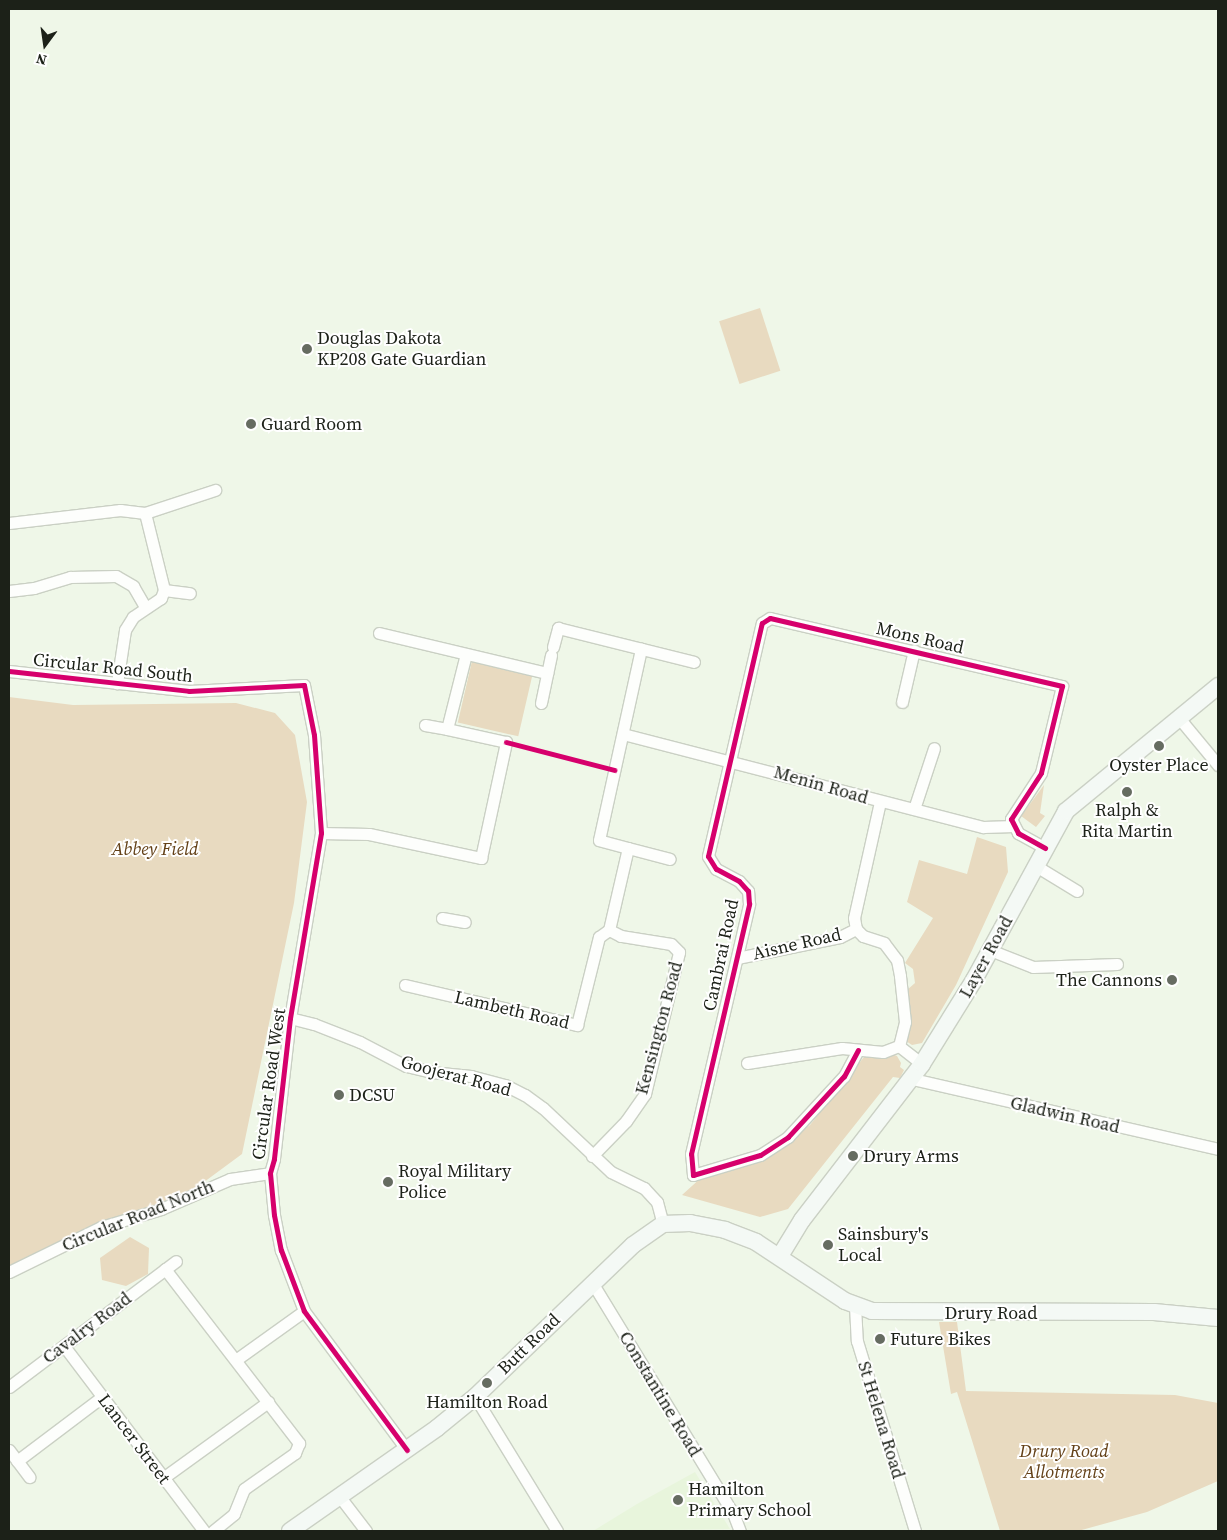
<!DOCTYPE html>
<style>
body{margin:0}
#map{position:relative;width:1227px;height:1540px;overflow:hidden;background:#eff7e8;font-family:"Source Serif 4",serif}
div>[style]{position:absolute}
.built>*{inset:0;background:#e8f5dc}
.green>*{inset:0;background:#e8dac0;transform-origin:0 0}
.roads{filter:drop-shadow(1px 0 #cad0c4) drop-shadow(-1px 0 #cad0c4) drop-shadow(0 1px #cad0c4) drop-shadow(0 -1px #cad0c4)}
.minor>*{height:11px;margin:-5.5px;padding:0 5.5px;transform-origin:5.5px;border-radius:5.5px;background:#fdfefc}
.secondary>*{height:16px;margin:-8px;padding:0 8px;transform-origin:8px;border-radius:8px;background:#f4f9f5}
.cycleway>*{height:5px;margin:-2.5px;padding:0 2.5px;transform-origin:2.5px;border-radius:2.5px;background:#d6006c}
.dots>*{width:14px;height:14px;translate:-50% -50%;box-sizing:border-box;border:2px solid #fff;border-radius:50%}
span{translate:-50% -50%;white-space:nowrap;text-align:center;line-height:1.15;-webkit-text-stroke:4px #fff;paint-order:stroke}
.poi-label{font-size:18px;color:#1c2118}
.left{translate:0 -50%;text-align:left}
.right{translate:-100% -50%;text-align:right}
.street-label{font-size:18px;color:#1c2118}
.park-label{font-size:18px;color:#634017;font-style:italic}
.frame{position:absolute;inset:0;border:10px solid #1c2118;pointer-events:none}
.north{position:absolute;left:20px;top:20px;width:50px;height:50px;-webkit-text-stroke:4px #fff;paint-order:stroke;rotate:194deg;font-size:14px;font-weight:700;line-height:20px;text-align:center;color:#1c2118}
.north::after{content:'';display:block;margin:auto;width:18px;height:22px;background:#1c2118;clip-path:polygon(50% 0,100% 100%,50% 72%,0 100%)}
</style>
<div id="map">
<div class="built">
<div style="clip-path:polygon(695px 1472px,730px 1529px,593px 1531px,637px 1504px)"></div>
</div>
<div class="green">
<div style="left:760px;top:308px;width:66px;height:43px;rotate:72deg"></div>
<div style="left:472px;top:661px;width:62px;height:63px;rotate:13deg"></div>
<div style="clip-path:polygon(9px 697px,73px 705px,236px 703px,275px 713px,295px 735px,307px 802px,294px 903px,242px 1154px,177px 1202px,9px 1273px)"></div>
<div style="clip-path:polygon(1044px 785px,1040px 813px,1045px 816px,1036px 827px,1021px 816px)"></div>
<div style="clip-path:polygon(977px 837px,1006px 847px,1008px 872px,956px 985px,922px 1043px,912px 1045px,906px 1041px,911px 1027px,907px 990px,915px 983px,913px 969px,905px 963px,933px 918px,907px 902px,919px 860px,967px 874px)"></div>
<div style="clip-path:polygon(888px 1052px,897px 1056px,901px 1063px,900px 1067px,904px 1070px,900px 1078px,893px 1077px,788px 1209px,760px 1217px,682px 1195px,703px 1176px,769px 1157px,810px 1125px,864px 1057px)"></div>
<div style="clip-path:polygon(130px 1237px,149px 1248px,148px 1274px,126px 1286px,102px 1280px,100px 1258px)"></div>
<div style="clip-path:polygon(939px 1322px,957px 1322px,966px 1391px,1175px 1395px,1218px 1403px,1218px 1481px,1147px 1512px,1078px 1531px,1000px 1531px,957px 1392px,951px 1394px)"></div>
</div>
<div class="roads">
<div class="minor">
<div style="left:145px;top:513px;width:74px;rotate:-18.2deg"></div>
<div style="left:9px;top:523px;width:112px;rotate:-6.7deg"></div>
<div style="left:120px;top:510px;width:25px;rotate:7deg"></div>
<div style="left:145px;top:513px;width:79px;rotate:76.1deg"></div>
<div style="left:164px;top:590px;width:9px;rotate:111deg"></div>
<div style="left:161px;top:598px;width:34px;rotate:146deg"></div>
<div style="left:133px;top:617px;width:15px;rotate:122deg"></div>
<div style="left:125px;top:630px;width:54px;rotate:98.6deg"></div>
<div style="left:164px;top:590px;width:26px;rotate:7deg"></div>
<div style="left:9px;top:591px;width:25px;rotate:-7deg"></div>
<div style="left:34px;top:588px;width:38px;rotate:-17deg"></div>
<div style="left:70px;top:577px;width:46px;rotate:-1.2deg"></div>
<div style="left:116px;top:576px;width:20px;rotate:30deg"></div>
<div style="left:133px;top:586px;width:24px;rotate:60deg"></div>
<div style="left:379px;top:633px;width:173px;rotate:13.4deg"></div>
<div style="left:553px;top:647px;width:20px;rotate:-75deg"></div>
<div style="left:558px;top:628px;width:140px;rotate:14deg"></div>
<div style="left:9px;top:671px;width:181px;rotate:6.3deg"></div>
<div style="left:189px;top:691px;width:115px;rotate:-3deg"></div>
<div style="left:304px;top:685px;width:51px;rotate:78.7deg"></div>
<div style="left:314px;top:735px;width:98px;rotate:85.9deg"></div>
<div style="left:321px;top:833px;width:188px;rotate:99.5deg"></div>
<div style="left:290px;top:1018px;width:142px;rotate:96.5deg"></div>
<div style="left:274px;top:1159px;width:15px;rotate:106deg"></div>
<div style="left:270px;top:1173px;width:42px;rotate:84.6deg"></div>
<div style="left:274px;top:1215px;width:36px;rotate:79deg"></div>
<div style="left:281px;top:1250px;width:65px;rotate:69.3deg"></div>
<div style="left:304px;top:1311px;width:173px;rotate:53.5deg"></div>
<div style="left:902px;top:702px;width:53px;rotate:-77deg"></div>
<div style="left:541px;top:703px;width:49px;rotate:-78.2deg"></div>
<div style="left:1179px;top:718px;width:61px;rotate:50.3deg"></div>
<div style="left:425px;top:725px;width:22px;rotate:10deg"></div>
<div style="left:623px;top:734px;width:372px;rotate:14.5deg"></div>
<div style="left:983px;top:827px;width:31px;rotate:-2deg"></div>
<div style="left:914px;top:809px;width:64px;rotate:-71.8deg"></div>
<div style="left:321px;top:833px;width:48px;rotate:1.2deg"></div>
<div style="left:369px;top:834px;width:115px;rotate:12.1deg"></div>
<div style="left:481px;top:858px;width:119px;rotate:-77.8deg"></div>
<div style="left:506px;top:742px;width:60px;rotate:-167.6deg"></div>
<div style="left:447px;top:729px;width:77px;rotate:-75.8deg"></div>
<div style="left:628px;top:848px;width:43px;rotate:14.7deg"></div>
<div style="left:1036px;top:866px;width:48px;rotate:31.4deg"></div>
<div style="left:442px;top:918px;width:23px;rotate:10deg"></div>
<div style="left:856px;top:929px;width:11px;rotate:-100deg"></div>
<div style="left:854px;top:918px;width:119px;rotate:-77.4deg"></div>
<div style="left:990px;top:950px;width:46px;rotate:21.6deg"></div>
<div style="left:1033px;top:967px;width:84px;rotate:-2deg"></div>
<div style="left:737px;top:958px;width:105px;rotate:-11.5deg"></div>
<div style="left:840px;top:937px;width:18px;rotate:-27deg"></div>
<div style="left:856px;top:929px;width:10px;rotate:45deg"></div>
<div style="left:863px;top:936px;width:22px;rotate:18deg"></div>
<div style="left:884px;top:943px;width:21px;rotate:53deg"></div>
<div style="left:897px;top:960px;width:16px;rotate:79deg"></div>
<div style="left:900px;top:976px;width:46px;rotate:83.8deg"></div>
<div style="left:905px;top:1022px;width:25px;rotate:104deg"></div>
<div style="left:899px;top:1046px;width:29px;rotate:38deg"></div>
<div style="left:405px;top:985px;width:177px;rotate:13.1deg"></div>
<div style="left:577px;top:1025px;width:91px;rotate:-76deg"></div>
<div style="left:599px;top:937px;width:12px;rotate:-35deg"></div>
<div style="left:290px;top:1018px;width:25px;rotate:14deg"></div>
<div style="left:314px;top:1024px;width:49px;rotate:21.4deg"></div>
<div style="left:360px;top:1042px;width:52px;rotate:27.6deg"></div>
<div style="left:406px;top:1066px;width:26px;rotate:13deg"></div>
<div style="left:431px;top:1072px;width:40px;rotate:5.7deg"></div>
<div style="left:471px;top:1076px;width:35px;rotate:15deg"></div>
<div style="left:505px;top:1085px;width:22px;rotate:27deg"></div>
<div style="left:525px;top:1095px;width:22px;rotate:36deg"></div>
<div style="left:543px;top:1108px;width:93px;rotate:43.3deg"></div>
<div style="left:611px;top:1172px;width:37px;rotate:26deg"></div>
<div style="left:644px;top:1188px;width:19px;rotate:47deg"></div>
<div style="left:657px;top:1202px;width:23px;rotate:75deg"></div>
<div style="left:858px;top:1050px;width:30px;rotate:118deg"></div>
<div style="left:844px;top:1076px;width:83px;rotate:132.6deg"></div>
<div style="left:788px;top:1137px;width:33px;rotate:147deg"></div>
<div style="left:760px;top:1155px;width:70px;rotate:163.4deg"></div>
<div style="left:693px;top:1175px;width:21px;rotate:-95deg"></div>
<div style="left:691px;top:1154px;width:257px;rotate:-76.9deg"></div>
<div style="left:749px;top:904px;width:13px;rotate:-94deg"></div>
<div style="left:748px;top:891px;width:13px;rotate:-132deg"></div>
<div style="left:739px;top:881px;width:26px;rotate:-152deg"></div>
<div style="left:716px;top:869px;width:15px;rotate:-122deg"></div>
<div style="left:708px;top:856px;width:239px;rotate:-77deg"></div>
<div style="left:762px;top:623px;width:9px;rotate:-32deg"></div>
<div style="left:770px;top:618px;width:300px;rotate:13.1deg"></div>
<div style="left:1062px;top:686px;width:89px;rotate:103.6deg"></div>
<div style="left:1041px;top:773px;width:55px;rotate:123.1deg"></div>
<div style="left:1011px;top:819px;width:16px;rotate:63deg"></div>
<div style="left:1018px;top:833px;width:31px;rotate:29deg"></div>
<div style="left:747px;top:1063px;width:96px;rotate:-9deg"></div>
<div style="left:842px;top:1048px;width:41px;rotate:5.6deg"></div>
<div style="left:883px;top:1052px;width:17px;rotate:-21deg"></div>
<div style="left:913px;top:1079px;width:313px;rotate:12.9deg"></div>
<div style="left:592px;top:1156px;width:49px;rotate:-45.8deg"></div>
<div style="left:626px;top:1121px;width:33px;rotate:-55deg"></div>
<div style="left:645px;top:1094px;width:146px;rotate:-76.5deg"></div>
<div style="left:679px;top:952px;width:11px;rotate:-135deg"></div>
<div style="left:671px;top:944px;width:51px;rotate:-170.9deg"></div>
<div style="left:621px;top:936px;width:13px;rotate:-153deg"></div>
<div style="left:609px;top:930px;width:84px;rotate:-77deg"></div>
<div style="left:628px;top:848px;width:30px;rotate:-165deg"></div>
<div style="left:599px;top:840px;width:196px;rotate:-77.6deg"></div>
<div style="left:165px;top:1269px;width:220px;rotate:52.4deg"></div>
<div style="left:299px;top:1443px;width:11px;rotate:112deg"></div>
<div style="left:295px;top:1453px;width:62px;rotate:144.8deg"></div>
<div style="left:244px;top:1489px;width:27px;rotate:112deg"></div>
<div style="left:234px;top:1514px;width:27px;rotate:141deg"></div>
<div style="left:9px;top:1272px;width:102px;rotate:-26.1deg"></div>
<div style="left:101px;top:1227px;width:63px;rotate:-16.7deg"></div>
<div style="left:161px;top:1209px;width:75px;rotate:-23.5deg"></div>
<div style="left:230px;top:1179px;width:40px;rotate:-8.5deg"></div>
<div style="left:593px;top:1284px;width:268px;rotate:58.6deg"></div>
<div style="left:733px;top:1513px;width:19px;rotate:69deg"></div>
<div style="left:855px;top:1306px;width:35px;rotate:87deg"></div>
<div style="left:857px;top:1341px;width:199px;rotate:73deg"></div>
<div style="left:64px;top:1346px;width:232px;rotate:52.9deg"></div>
<div style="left:237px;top:1359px;width:82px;rotate:-35.6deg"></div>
<div style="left:9px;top:1387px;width:209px;rotate:-37deg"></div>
<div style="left:475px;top:1397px;width:157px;rotate:58.5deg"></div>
<div style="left:9px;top:1450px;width:34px;rotate:53deg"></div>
<div style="left:17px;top:1461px;width:106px;rotate:-37deg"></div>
<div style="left:163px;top:1478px;width:130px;rotate:-35.9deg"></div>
<div style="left:340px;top:1497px;width:43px;rotate:52.6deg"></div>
</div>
<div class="secondary">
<div style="left:780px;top:1256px;width:42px;rotate:-58.6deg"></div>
<div style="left:802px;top:1220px;width:197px;rotate:-52.4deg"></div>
<div style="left:922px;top:1064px;width:99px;rotate:-58.2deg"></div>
<div style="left:974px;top:980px;width:192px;rotate:-61.4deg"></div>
<div style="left:1066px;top:811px;width:197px;rotate:-39.4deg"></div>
<div style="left:290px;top:1531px;width:179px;rotate:-35deg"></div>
<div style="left:437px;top:1428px;width:49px;rotate:-39.2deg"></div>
<div style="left:475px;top:1397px;width:219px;rotate:-43.9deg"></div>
<div style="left:633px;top:1245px;width:37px;rotate:-35deg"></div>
<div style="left:663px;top:1224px;width:27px;rotate:-2deg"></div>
<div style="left:690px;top:1223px;width:36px;rotate:11deg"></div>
<div style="left:725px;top:1230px;width:33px;rotate:21deg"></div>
<div style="left:756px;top:1242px;width:107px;rotate:33.5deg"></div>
<div style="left:845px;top:1301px;width:29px;rotate:20deg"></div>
<div style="left:872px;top:1311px;width:282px;rotate:0.2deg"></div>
<div style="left:1154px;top:1312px;width:64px;rotate:5.4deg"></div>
</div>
</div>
<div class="cycleway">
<div style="left:9px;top:671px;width:181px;rotate:6.3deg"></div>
<div style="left:189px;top:691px;width:115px;rotate:-3deg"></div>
<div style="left:304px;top:685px;width:51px;rotate:78.7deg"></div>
<div style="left:314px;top:735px;width:98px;rotate:85.9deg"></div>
<div style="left:321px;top:833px;width:188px;rotate:99.5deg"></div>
<div style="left:290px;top:1018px;width:142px;rotate:96.5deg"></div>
<div style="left:274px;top:1159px;width:15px;rotate:106deg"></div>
<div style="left:270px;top:1173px;width:42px;rotate:84.6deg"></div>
<div style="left:274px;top:1215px;width:36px;rotate:79deg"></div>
<div style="left:281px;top:1250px;width:65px;rotate:69.3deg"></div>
<div style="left:304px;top:1311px;width:173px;rotate:53.5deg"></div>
<div style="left:506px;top:742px;width:112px;rotate:14.5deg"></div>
<div style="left:858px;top:1050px;width:30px;rotate:118deg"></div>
<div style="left:844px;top:1076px;width:83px;rotate:132.6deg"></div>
<div style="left:788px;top:1137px;width:33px;rotate:147deg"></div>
<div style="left:760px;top:1155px;width:70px;rotate:163.4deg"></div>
<div style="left:693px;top:1175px;width:21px;rotate:-95deg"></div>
<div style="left:691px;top:1154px;width:257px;rotate:-76.9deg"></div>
<div style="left:749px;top:904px;width:13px;rotate:-94deg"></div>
<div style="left:748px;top:891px;width:13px;rotate:-132deg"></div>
<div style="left:739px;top:881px;width:26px;rotate:-152deg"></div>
<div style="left:716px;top:869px;width:15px;rotate:-122deg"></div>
<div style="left:708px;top:856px;width:239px;rotate:-77deg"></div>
<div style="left:762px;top:623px;width:9px;rotate:-32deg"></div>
<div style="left:770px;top:618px;width:300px;rotate:13.1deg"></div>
<div style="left:1062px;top:686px;width:89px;rotate:103.6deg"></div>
<div style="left:1041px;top:773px;width:55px;rotate:123.1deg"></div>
<div style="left:1011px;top:819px;width:16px;rotate:63deg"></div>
<div style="left:1018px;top:833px;width:31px;rotate:29deg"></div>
</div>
<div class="dots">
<div style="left:307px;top:349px;background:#666c61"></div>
<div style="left:251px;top:424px;background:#666c61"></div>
<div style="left:1159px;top:746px;background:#666c61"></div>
<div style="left:1127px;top:792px;background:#666c61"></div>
<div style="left:1172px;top:980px;background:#666c61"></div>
<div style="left:339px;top:1095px;background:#666c61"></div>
<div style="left:853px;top:1156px;background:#666c61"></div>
<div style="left:388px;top:1182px;background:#666c61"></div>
<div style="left:828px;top:1245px;background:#666c61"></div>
<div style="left:880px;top:1339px;background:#666c61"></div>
<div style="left:487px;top:1383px;background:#666c61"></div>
<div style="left:678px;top:1500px;background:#666c61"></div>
</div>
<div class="poi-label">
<span class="left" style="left:317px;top:349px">Douglas Dakota<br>KP208 Gate Guardian</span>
<span class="left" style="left:261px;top:424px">Guard Room</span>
<span style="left:1159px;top:765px">Oyster Place</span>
<span style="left:1127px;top:821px">Ralph &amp;<br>Rita Martin</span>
<span class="right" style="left:1162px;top:980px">The Cannons</span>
<span class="left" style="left:349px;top:1095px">DCSU</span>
<span class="left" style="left:863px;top:1156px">Drury Arms</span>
<span class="left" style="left:398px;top:1182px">Royal Military<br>Police</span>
<span class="left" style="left:838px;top:1245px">Sainsbury's<br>Local</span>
<span class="left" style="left:890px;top:1339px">Future Bikes</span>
<span style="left:487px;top:1402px">Hamilton Road</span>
<span class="left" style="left:688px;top:1500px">Hamilton<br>Primary School</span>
</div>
<div class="street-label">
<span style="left:920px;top:638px;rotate:13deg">Mons Road</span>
<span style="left:113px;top:668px;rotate:6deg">Circular Road South</span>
<span style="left:821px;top:785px;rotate:16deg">Menin Road</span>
<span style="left:797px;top:944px;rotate:-13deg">Aisne Road</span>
<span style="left:721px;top:955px;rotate:-78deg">Cambrai Road</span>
<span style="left:986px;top:957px;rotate:-61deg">Layer Road</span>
<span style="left:512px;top:1010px;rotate:13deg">Lambeth Road</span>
<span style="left:659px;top:1028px;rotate:-75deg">Kensington Road</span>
<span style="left:456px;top:1076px;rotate:15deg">Goojerat Road</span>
<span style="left:269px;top:1084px;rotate:-82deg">Circular Road West</span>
<span style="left:1065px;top:1115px;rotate:13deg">Gladwin Road</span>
<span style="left:138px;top:1216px;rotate:-22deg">Circular Road North</span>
<span style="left:991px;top:1313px">Drury Road</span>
<span style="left:87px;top:1328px;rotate:-37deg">Cavalry Road</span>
<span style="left:529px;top:1344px;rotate:-44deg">Butt Road</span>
<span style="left:660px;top:1394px;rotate:59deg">Constantine Road</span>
<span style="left:881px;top:1420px;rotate:73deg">St Helena Road</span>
<span style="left:134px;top:1439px;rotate:53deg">Lancer Street</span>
</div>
<div class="park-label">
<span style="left:155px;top:849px">Abbey Field</span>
<span style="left:1064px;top:1462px">Drury Road<br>Allotments</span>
</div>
<div class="frame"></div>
<div class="north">N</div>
</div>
